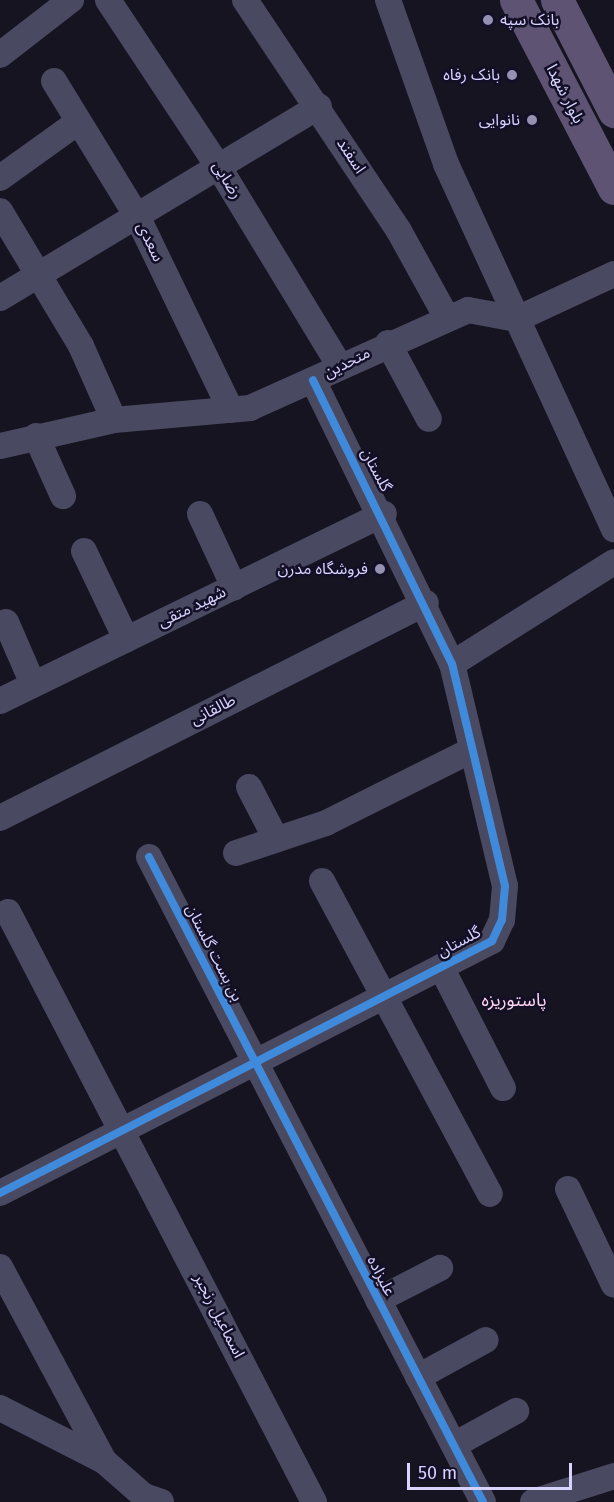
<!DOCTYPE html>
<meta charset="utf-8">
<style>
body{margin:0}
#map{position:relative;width:614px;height:1502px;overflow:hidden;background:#161421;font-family:"Fira Sans","Noto Sans Arabic",sans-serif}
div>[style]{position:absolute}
.street>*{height:26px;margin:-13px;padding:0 13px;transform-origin:13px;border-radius:13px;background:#4a4962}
.primary>*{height:33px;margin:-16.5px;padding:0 16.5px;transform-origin:16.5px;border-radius:16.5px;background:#5e5373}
.cycleway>*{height:8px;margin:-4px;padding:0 4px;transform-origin:4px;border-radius:4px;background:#408adc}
.dots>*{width:16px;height:16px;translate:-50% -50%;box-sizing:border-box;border:3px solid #130f26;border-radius:50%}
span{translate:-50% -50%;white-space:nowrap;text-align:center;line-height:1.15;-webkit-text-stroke:5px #130f26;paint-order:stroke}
.poi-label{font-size:16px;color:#d9d4ff}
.left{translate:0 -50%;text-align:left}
.right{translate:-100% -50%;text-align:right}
.street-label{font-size:16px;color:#d9d4ff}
.neighbourhood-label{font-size:18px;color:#ffd6f0}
.scale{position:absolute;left:407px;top:1463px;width:165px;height:27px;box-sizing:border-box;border:3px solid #d9d4ff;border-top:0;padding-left:8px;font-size:18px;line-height:21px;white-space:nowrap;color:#d9d4ff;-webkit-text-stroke:4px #130f26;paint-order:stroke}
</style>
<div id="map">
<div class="street">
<div style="left:108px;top:0;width:203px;rotate:56.5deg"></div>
<div style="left:220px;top:169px;width:229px;rotate:58.7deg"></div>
<div style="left:245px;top:0;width:278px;rotate:56.3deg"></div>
<div style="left:399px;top:231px;width:99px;rotate:61.1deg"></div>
<div style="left:388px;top:0;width:174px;rotate:70.5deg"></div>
<div style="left:446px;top:164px;width:402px;rotate:65.3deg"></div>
<div style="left:0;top:55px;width:90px;rotate:-37.8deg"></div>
<div style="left:54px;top:81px;width:161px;rotate:58.5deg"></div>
<div style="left:138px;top:218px;width:213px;rotate:64.2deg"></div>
<div style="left:0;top:178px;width:96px;rotate:-35.7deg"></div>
<div style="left:0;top:211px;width:157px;rotate:59deg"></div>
<div style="left:81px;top:346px;width:81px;rotate:66deg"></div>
<div style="left:0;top:298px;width:372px;rotate:-31deg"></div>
<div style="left:388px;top:343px;width:86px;rotate:61.7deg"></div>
<div style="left:36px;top:436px;width:66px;rotate:65.8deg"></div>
<div style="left:0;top:446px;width:117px;rotate:-12.8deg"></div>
<div style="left:114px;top:420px;width:137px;rotate:-5deg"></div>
<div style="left:250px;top:408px;width:239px;rotate:-24.2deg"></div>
<div style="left:468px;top:310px;width:50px;rotate:10.4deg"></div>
<div style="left:517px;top:319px;width:107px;rotate:-24.9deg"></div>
<div style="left:200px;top:514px;width:81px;rotate:65deg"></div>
<div style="left:84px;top:551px;width:98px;rotate:64.5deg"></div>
<div style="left:6px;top:622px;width:68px;rotate:66.5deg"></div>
<div style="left:452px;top:664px;width:191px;rotate:-32.2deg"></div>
<div style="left:0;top:701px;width:427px;rotate:-26deg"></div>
<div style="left:249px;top:787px;width:59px;rotate:62.6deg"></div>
<div style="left:0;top:818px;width:477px;rotate:-26.8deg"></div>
<div style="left:236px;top:853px;width:95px;rotate:-18.4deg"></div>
<div style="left:326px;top:823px;width:163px;rotate:-26.6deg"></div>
<div style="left:149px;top:857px;width:726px;rotate:62.62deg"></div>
<div style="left:322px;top:881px;width:355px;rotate:61.8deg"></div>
<div style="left:8px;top:912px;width:665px;rotate:62.59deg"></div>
<div style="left:441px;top:967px;width:136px;rotate:62.9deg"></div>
<div style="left:568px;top:1189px;width:106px;rotate:64.4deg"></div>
<div style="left:0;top:1193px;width:553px;rotate:-27.12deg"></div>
<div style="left:492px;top:941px;width:23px;rotate:-65deg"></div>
<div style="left:502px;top:920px;width:34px;rotate:-85deg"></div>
<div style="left:505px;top:886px;width:228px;rotate:-103.4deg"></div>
<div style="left:452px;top:664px;width:316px;rotate:-116.1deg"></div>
<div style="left:0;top:1267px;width:220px;rotate:61.8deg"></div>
<div style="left:378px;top:1300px;width:70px;rotate:-27.3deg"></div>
<div style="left:418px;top:1377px;width:77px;rotate:-28.6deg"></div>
<div style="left:0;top:1408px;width:117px;rotate:27deg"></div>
<div style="left:104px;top:1461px;width:53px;rotate:41.2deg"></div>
<div style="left:144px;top:1496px;width:18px;rotate:19deg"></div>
<div style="left:454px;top:1445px;width:71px;rotate:-28.7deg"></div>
<div style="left:533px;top:1502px;width:85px;rotate:-17.8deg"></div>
</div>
<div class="primary">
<div style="left:516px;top:0;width:212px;rotate:62.5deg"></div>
<div style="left:557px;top:0;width:125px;rotate:62.8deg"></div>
</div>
<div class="cycleway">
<div style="left:149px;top:857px;width:726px;rotate:62.62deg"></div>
<div style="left:0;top:1193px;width:553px;rotate:-27.12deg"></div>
<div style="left:492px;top:941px;width:23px;rotate:-65deg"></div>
<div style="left:502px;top:920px;width:34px;rotate:-85deg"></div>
<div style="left:505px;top:886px;width:228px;rotate:-103.4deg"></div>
<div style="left:452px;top:664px;width:316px;rotate:-116.1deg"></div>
</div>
<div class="dots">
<div style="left:488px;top:20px;background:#9591b1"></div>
<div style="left:512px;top:75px;background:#9591b1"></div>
<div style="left:532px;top:120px;background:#9591b1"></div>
<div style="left:380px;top:569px;background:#9591b1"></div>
</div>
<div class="poi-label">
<span class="left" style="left:500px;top:20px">بانک سپه</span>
<span class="right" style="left:500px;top:75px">بانک رفاه</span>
<span class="right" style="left:520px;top:120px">نانوایی</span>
<span class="right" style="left:368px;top:569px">فروشگاه مدرن</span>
</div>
<div class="street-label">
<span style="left:565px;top:94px;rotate:63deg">بلوار شهدا</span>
<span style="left:351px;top:156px;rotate:57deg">اسفند</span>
<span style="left:227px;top:180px;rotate:58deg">رضایی</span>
<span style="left:150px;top:242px;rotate:64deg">سعدی</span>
<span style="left:347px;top:363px;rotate:-27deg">متحدین</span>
<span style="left:376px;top:470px;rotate:62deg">گلستان</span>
<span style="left:192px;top:607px;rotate:-26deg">شهید متقی</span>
<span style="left:213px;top:710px;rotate:-27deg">طالقانی</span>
<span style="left:459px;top:942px;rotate:-28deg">گلستان</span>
<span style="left:214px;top:953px;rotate:63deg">بن بست گلستان</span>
<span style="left:381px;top:1276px;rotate:63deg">علیزاده</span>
<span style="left:219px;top:1316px;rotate:63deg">اسماعیل رنجبر</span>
</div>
<div class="neighbourhood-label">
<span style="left:514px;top:1000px">پاستوریزه</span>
</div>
<div class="scale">50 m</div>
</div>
